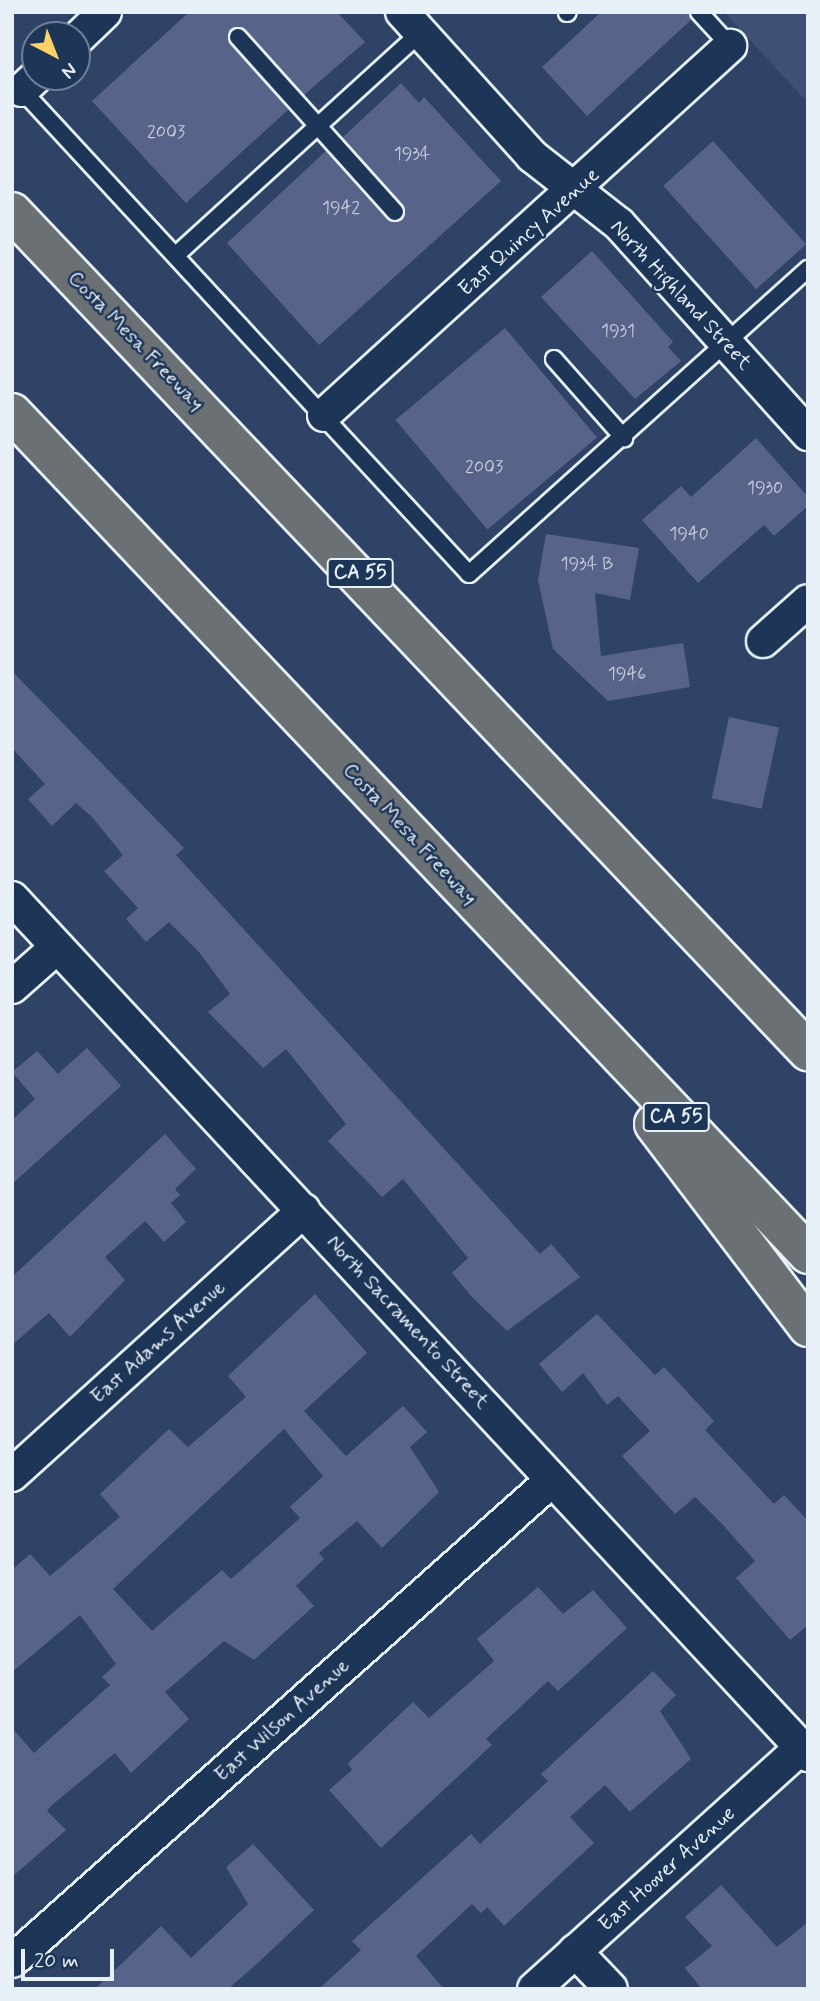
<!DOCTYPE html>
<style>
body{margin:0}
#map{position:relative;width:820px;height:2001px;overflow:hidden;background:#2f4366;font-family:Mynerve,sans-serif}
div>[style]{position:absolute}
.built>*{inset:0;background:#3e5074}
.building>*{inset:0;background:#58638a;transform-origin:0 0}
.roads{filter:drop-shadow(2px 0 #e8f1f8) drop-shadow(-2px 0 #e8f1f8) drop-shadow(0 2px #e8f1f8) drop-shadow(0 -2px #e8f1f8)}
.service>*{height:16px;margin:-8px;padding:0 8px;transform-origin:8px;border-radius:8px;background:#1d3557}
.minor>*{height:32px;margin:-16px;padding:0 16px;transform-origin:16px;border-radius:16px;background:#1d3557}
.motorway>*{height:38px;margin:-19px;padding:0 19px;transform-origin:19px;border-radius:19px;background:#6b7074}
span{translate:-50% -50%;white-space:nowrap;text-align:center;line-height:1.15;-webkit-text-stroke:5px #1d3557;paint-order:stroke}
.number-label{font-size:18px;color:#c4cedc}
.number-label span{-webkit-text-stroke-width:0}
.shield-label span{padding:2px 5px;background:#1d3557;border:2px solid;border-radius:5px;-webkit-text-stroke-width:0}
.shield-label{font-size:19px;color:#e8f1f8;font-weight:700}
.street-label{font-size:21px;color:#e8f1f8}
.frame{position:absolute;inset:0;border:14px solid #e8f1f8;pointer-events:none}
.north{position:absolute;left:21px;top:21px;width:70px;height:70px;box-sizing:border-box;background:#1d3557;border:2px solid #6e8097;border-radius:50%;rotate:138deg;font-size:19px;font-weight:700;line-height:28px;text-align:center;color:#e8f1f8}
.north::after{content:'';display:block;margin:auto;width:24px;height:32px;background:#ffd166;clip-path:polygon(50% 0,100% 100%,50% 72%,0 100%)}
.scale{position:absolute;left:21px;top:1949px;width:93px;height:32px;box-sizing:border-box;border:4px solid #e8f1f8;border-top:0;padding-left:9px;font-size:21px;line-height:24px;white-space:nowrap;color:#e8f1f8;-webkit-text-stroke:5px #1d3557;paint-order:stroke}
</style>
<div id="map">
<div class="built">
<div style="clip-path:polygon(724px 12px,808px 12px,808px 103px)"></div>
</div>
<div class="building">
<div style="clip-path:polygon(189px 12px,337px 12px,365px 42px,304px 95px,246px 30px,231px 30px,230px 44px,289px 109px,186px 203px,92px 101px)"></div>
<div style="clip-path:polygon(601px 12px,689px 12px,692px 19px,587px 116px,542px 67px)"></div>
<div style="clip-path:polygon(401px 83px,419px 103px,424px 97px,501px 181px,319px 345px,227px 243px,326px 151px,387px 219px,402px 219px,403px 205px,342px 138px)"></div>
<div style="left:713px;top:141px;width:139px;height:67px;rotate:48deg"></div>
<div style="clip-path:polygon(592px 251px,673px 342px,668px 347px,681px 361px,635px 399px,541px 297px)"></div>
<div style="left:505px;top:328px;width:143px;height:143px;rotate:50deg"></div>
<div style="clip-path:polygon(756px 438px,808px 497px,808px 506px,774px 536px,764px 525px,698px 583px,642px 520px,681px 486px,691px 497px)"></div>
<div style="clip-path:polygon(546px 534px,639px 548px,630px 600px,595px 593px,601px 656px,683px 643px,690px 687px,608px 701px,553px 649px,538px 580px)"></div>
<div style="clip-path:polygon(12px 671px,184px 848px,176px 855px,540px 1254px,551px 1244px,580px 1277px,507px 1331px,471px 1296px,452px 1273px,468px 1258px,403px 1179px,382px 1197px,328px 1141px,346px 1124px,286px 1049px,263px 1068px,208px 1012px,230px 994px,199px 952px,169px 922px,146px 942px,126px 919px,138px 908px,104px 871px,123px 855px,92px 817px,76px 803px,52px 826px,28px 799px,45px 784px,12px 748px)"></div>
<div style="left:729px;top:717px;width:51px;height:83px;rotate:12deg"></div>
<div style="clip-path:polygon(87px 1048px,121px 1086px,12px 1184px,12px 1120px,35px 1099px,12px 1072px,37px 1051px,58px 1074px)"></div>
<div style="clip-path:polygon(165px 1134px,196px 1169px,175px 1189px,180px 1195px,171px 1203px,186px 1222px,164px 1242px,145px 1221px,105px 1257px,125px 1280px,70px 1337px,49px 1313px,12px 1345px,12px 1277px)"></div>
<div style="clip-path:polygon(evenodd,315px 1294px,367px 1353px,304px 1411px,346px 1456px,403px 1406px,427px 1432px,410px 1447px,439px 1492px,382px 1548px,357px 1521px,319px 1553px,324px 1559px,296px 1586px,314px 1606px,254px 1660px,224px 1641px,165px 1692px,189px 1719px,131px 1773px,115px 1753px,53px 1804px,47px 1811px,66px 1830px,12px 1877px,12px 1728px,34px 1753px,110px 1685px,102px 1677px,116px 1664px,80px 1615px,12px 1672px,12px 1570px,30px 1554px,50px 1576px,120px 1517px,100px 1494px,169px 1429px,188px 1447px,246px 1397px,228px 1376px,315px 1294px,284px 1429px,323px 1476px,290px 1507px,300px 1518px,231px 1579px,222px 1570px,152px 1631px,113px 1589px,284px 1429px)"></div>
<div style="clip-path:polygon(597px 1314px,655px 1375px,664px 1367px,714px 1421px,705px 1430px,774px 1504px,784px 1495px,808px 1521px,808px 1625px,790px 1640px,736px 1578px,755px 1561px,723px 1525px,695px 1497px,675px 1514px,622px 1456px,650px 1431px,618px 1396px,607px 1405px,583px 1373px,562px 1392px,539px 1364px)"></div>
<div style="clip-path:polygon(538px 1587px,563px 1614px,593px 1590px,627px 1628px,558px 1691px,548px 1681px,486px 1739px,492px 1745px,381px 1848px,329px 1790px,352px 1770px,348px 1763px,413px 1702px,429px 1718px,494px 1661px,477px 1639px)"></div>
<div style="clip-path:polygon(653px 1671px,676px 1695px,660px 1711px,691px 1759px,630px 1812px,605px 1785px,570px 1817px,594px 1843px,504px 1926px,487px 1907px,481px 1913px,472px 1904px,416px 1956px,444px 1989px,319px 1989px,361px 1950px,352px 1941px,471px 1834px,480px 1844px,548px 1781px,541px 1774px)"></div>
<div style="clip-path:polygon(253px 1844px,314px 1910px,261px 1960px,228px 1989px,95px 1989px,161px 1926px,191px 1958px,248px 1904px,226px 1867px)"></div>
<div style="clip-path:polygon(721px 1885px,777px 1947px,808px 1922px,808px 1989px,702px 1989px,685px 1968px,712px 1946px,685px 1917px)"></div>
</div>
<div class="roads">
<div class="service">
<div style="left:699px;top:12px;width:46px;rotate:47.6deg"></div>
<div style="left:567px;top:13px;width:1px;rotate:-45deg"></div>
<div style="left:238px;top:37px;width:235px;rotate:48.1deg"></div>
<div style="left:19px;top:87px;width:663px;rotate:47.26deg"></div>
<div style="left:469px;top:574px;width:456px;rotate:-42deg"></div>
<div style="left:176px;top:255px;width:331px;rotate:-42.3deg"></div>
<div style="left:554px;top:359px;width:106px;rotate:48.5deg"></div>
</div>
<div class="minor">
<div style="left:402px;top:12px;width:194px;rotate:47.9deg"></div>
<div style="left:532px;top:156px;width:110px;rotate:38deg"></div>
<div style="left:619px;top:224px;width:283px;rotate:48deg"></div>
<div style="left:77px;top:39px;width:39px;rotate:-44deg"></div>
<div style="left:22px;top:90px;width:19px;rotate:-43deg"></div>
<div style="left:324px;top:415px;width:549px;rotate:-42.27deg"></div>
<div style="left:763px;top:641px;width:60px;rotate:-41.6deg"></div>
<div style="left:12px;top:898px;width:1170px;rotate:47.11deg"></div>
<div style="left:12px;top:987px;width:60px;rotate:-41.6deg"></div>
<div style="left:12px;top:1475px;width:394px;rotate:-42.2deg"></div>
<div style="left:575px;top:1951px;width:52px;rotate:46.5deg"></div>
<div style="left:12px;top:1961px;width:723px;rotate:-41.69deg"></div>
<div style="left:534px;top:1989px;width:358px;rotate:-42.1deg"></div>
</div>
<div class="motorway">
<div style="left:12px;top:212px;width:1157px;rotate:46.51deg"></div>
<div style="left:12px;top:413px;width:1158px;rotate:46.57deg"></div>
<div style="left:654px;top:1124px;width:255px;rotate:52.8deg"></div>
</div>
</div>
<div class="number-label">
<span style="left:166px;top:132px">2003</span>
<span style="left:412px;top:154px">1934</span>
<span style="left:341px;top:208px">1942</span>
<span style="left:618px;top:331px">1931</span>
<span style="left:484px;top:467px">2003</span>
<span style="left:765px;top:488px">1930</span>
<span style="left:689px;top:534px">1940</span>
<span style="left:587px;top:564px">1934 B</span>
<span style="left:627px;top:674px">1946</span>
</div>
<div class="shield-label">
<span style="left:360px;top:573px">CA 55</span>
<span style="left:676px;top:1117px">CA 55</span>
</div>
<div class="street-label">
<span style="left:529px;top:232px;rotate:-42deg">East Quincy Avenue</span>
<span style="left:681px;top:295px;rotate:47deg">North Highland Street</span>
<span style="left:136px;top:341px;rotate:46deg">Costa Mesa Freeway</span>
<span style="left:410px;top:834px;rotate:47deg">Costa Mesa Freeway</span>
<span style="left:408px;top:1322px;rotate:47deg">North Sacramento Street</span>
<span style="left:158px;top:1342px;rotate:-42deg">East Adams Avenue</span>
<span style="left:282px;top:1720px;rotate:-42deg">East Wilson Avenue</span>
<span style="left:667px;top:1869px;rotate:-42deg">East Hoover Avenue</span>
</div>
<div class="frame"></div>
<div class="north">N</div>
<div class="scale">20 m</div>
</div>
